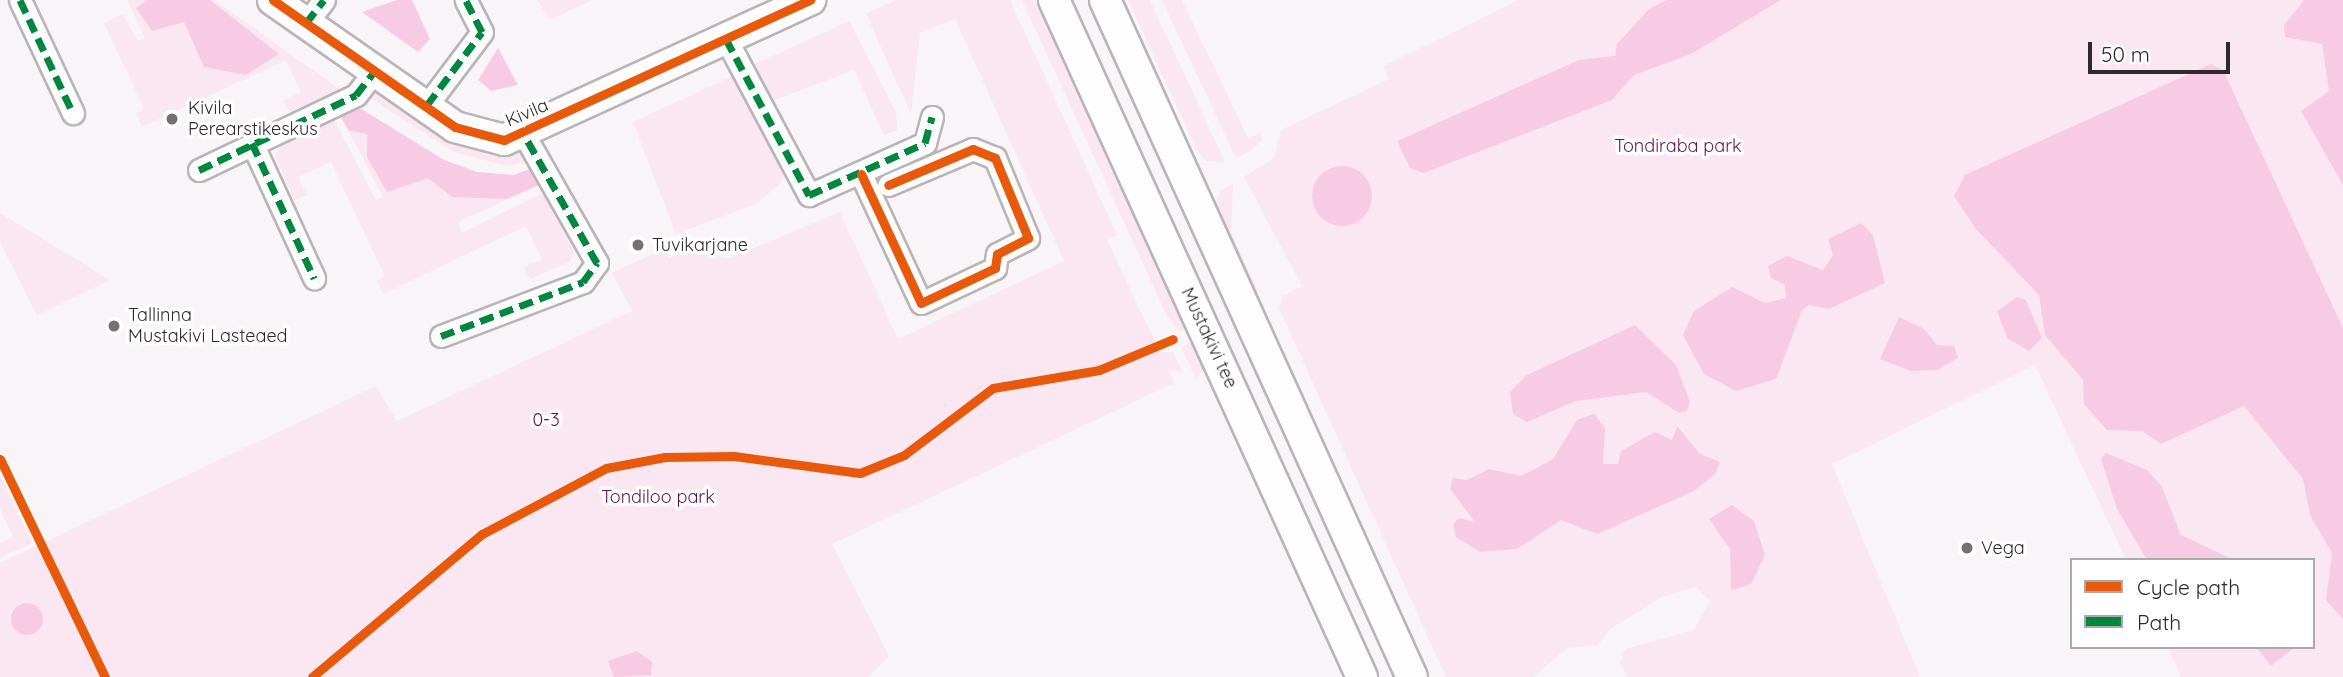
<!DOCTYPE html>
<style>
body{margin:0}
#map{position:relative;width:2343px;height:677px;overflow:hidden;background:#f9f4f7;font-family:Quicksand,sans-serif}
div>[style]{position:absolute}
.green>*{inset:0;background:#fae7f1}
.forest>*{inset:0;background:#f7cbe4}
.round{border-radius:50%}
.roads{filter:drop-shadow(2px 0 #b9b5b7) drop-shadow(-2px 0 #b9b5b7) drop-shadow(0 2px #b9b5b7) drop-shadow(0 -2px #b9b5b7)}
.street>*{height:21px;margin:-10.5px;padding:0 10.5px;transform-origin:10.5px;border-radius:10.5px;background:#fefdfe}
.secondary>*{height:30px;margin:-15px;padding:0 15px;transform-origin:15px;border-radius:15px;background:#fefdfe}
.quiet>*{height:7px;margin-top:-3.5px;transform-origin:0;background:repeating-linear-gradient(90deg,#00873e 0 14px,transparent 0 21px)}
.cycleway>*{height:9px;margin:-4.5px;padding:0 4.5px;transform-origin:4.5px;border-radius:4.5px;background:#e8590c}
.dots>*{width:19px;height:19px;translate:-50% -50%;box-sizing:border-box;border:4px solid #fff;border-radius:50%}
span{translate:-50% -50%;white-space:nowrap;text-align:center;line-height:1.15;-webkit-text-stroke:7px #fff;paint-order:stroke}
.poi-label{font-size:18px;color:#2d2a2c}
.left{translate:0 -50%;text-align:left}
.street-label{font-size:18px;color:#2d2a2c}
.park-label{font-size:18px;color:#660f49}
.legend{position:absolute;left:2070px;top:558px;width:245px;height:91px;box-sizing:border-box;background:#fff;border:2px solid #abaaab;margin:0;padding:9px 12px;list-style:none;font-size:21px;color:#2d2a2c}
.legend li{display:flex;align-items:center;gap:14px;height:35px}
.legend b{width:35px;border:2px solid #abaaab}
.scale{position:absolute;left:2088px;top:42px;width:142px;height:32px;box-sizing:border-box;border:4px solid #2d2a2c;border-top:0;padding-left:9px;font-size:21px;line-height:24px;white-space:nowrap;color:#2d2a2c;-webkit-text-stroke:5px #fff;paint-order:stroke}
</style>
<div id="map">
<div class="green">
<div style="clip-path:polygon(127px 0,214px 0,341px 90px,290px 112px,283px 101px,301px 92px,286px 60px,142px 127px,136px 114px,144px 109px,104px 23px,123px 14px,138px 41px,145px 38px)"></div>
<div style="clip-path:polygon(537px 0,592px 0,550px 20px)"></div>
<div style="clip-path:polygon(896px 0,1010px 0,1117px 235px,1107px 240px,1160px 352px,1173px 352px,1183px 373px,1168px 369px,1174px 383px,832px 544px,889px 656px,868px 677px,0 677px,0 563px,376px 386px,397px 421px,632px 311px,612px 273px,676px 243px,728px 259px,840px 212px,898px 339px,1064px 261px,955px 19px,920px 33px,911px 114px,866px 14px)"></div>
<div style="clip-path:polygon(1022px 0,1043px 0,1190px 327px,1179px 331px,1167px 316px)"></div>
<div style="clip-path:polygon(1128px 0,1150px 0,1225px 162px,1206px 161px,1196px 149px)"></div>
<div style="clip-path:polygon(1162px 0,1182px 0,1248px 138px,1261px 133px,1262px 141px,1248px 152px,1236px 158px)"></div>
<div style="clip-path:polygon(1519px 0,2343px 0,2343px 677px,2181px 677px,2167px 647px,2313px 647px,2313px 560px,2126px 560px,2035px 365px,1832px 464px,1920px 677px,1627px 677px,1620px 664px,1625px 649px,1694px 630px,1710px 601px,1696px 587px,1662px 597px,1610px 629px,1598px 645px,1567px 648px,1533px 677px,1446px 677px,1279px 308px,1283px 296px,1302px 286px,1244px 177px,1274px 158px,1281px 130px,1389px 79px,1384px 66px)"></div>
<div style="clip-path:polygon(849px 21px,896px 112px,897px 130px,884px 135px,854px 70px,772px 101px,751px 66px)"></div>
<div style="clip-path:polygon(737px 74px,790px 160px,780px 183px,758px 203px,676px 234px,633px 122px)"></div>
<div style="clip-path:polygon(374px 90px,522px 151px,528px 162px,507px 166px,454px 152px,367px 96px)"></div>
<div style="clip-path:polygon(358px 107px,444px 160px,477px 172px,514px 175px,530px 169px,539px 185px,458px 222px,462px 233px,543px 193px,574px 251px,571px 261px,530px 279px,524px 267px,542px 259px,526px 226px,383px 294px,377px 281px,385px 276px,331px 162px,298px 177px,307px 195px,294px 200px,275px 156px,281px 145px,333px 118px,376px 200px,383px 197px,340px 115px)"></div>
<div style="clip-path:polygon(1233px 184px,1231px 233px,1259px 293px,1253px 296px,1215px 210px,1220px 191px)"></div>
<div style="clip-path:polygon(0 213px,110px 280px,37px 315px,0 243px)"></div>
<div style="clip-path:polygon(1195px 338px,1207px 366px,1196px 380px,1182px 348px)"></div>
<div style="clip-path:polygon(0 475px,32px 543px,0 558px,0 543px,13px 536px,0 509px)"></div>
</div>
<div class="forest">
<div style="clip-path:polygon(147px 0,210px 0,279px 54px,246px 75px,204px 67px,184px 22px,152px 31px,136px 8px)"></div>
<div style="clip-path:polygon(397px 0,412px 0,430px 39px,418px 52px,362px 12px)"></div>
<div style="clip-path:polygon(1667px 0,1781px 0,1691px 54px,1634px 75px,1612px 100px,1424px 173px,1410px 168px,1397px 141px,1579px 60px,1615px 56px,1617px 44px,1649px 9px)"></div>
<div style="clip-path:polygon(2304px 0,2343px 0,2343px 185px,2301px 111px,2329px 91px,2322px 44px,2285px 37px,2284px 25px)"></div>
<div style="clip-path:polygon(498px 48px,518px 85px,491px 91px,478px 80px)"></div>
<div style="clip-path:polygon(2211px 64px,2223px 70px,2343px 328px,2343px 619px,2326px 600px,2332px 553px,2310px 515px,2303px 479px,2244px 406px,2161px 444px,2142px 431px,2107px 430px,2084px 404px,2083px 380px,2045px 335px,2039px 295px,1975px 228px,1954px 196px,1965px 175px)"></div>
<div style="clip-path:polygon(358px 107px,444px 160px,477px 172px,514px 175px,530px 169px,539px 185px,507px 199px,452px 197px,428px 178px,387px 192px,367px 157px,367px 134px,348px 130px,340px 115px)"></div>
<div class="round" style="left:1312px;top:166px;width:60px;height:60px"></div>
<div style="clip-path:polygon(1861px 223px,1873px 235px,1885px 283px,1829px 309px,1809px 305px,1802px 310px,1776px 379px,1736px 391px,1704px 374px,1683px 335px,1694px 311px,1732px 287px,1765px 303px,1786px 298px,1785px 285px,1771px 278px,1768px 266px,1787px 256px,1823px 270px,1833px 255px,1828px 239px)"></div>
<div style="clip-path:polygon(2017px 297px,2026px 300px,2042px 338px,2029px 351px,2007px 338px,1997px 311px)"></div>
<div style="clip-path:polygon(1899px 317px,1924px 329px,1937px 345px,1954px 346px,1958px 358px,1937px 370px,1911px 371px,1880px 359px)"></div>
<div style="clip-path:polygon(1635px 325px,1676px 365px,1690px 402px,1687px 411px,1679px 413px,1646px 392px,1576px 401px,1527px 422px,1513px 414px,1510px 392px,1527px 375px)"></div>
<div style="clip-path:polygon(1594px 414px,1605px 428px,1603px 464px,1618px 464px,1621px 451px,1655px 432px,1672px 440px,1677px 426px,1700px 454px,1720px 462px,1715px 474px,1694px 491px,1597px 534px,1561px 520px,1517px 549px,1480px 552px,1456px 537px,1453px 524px,1459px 518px,1475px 522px,1450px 489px,1453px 478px,1467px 480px,1489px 469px,1521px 476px,1553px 459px,1577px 420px)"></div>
<div style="clip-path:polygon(2106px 453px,2147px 470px,2162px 487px,2181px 535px,2234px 560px,2147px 560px,2117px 509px,2101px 459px)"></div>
<div style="clip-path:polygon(1732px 505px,1754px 521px,1765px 555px,1751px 584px,1731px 590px,1730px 549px,1709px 519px)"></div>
<div class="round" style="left:11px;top:603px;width:32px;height:32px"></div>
<div style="clip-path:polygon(2256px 647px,2295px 647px,2271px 666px)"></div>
<div style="clip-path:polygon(637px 651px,652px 662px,651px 675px,614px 677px,608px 661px)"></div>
</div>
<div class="roads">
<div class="street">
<div style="left:20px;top:0;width:125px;rotate:64.9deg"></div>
<div style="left:306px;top:23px;width:29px;rotate:-52deg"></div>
<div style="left:726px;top:39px;width:177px;rotate:62deg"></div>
<div style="left:809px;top:195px;width:127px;rotate:-24.1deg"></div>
<div style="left:925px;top:143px;width:27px;rotate:-75deg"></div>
<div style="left:427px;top:105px;width:91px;rotate:-53deg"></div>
<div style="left:482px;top:32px;width:36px;rotate:-117deg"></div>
<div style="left:252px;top:143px;width:149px;rotate:65.3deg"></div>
<div style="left:199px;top:170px;width:174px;rotate:-25.5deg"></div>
<div style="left:356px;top:95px;width:31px;rotate:-52deg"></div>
<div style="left:861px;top:174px;width:142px;rotate:65.1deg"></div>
<div style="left:921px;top:303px;width:82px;rotate:-25.3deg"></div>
<div style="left:995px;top:268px;width:14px;rotate:-82deg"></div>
<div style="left:997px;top:254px;width:35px;rotate:-27deg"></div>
<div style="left:1028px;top:238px;width:87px;rotate:-112.4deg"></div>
<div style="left:995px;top:158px;width:24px;rotate:-158deg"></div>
<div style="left:973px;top:149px;width:92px;rotate:157deg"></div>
<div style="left:441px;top:336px;width:152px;rotate:-20.8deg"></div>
<div style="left:583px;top:282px;width:24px;rotate:-54deg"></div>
<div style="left:597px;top:263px;width:150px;rotate:-119.6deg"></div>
</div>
<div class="secondary">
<div style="left:273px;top:0;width:222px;rotate:34.9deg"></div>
<div style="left:455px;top:127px;width:51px;rotate:14.9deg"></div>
<div style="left:504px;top:140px;width:337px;rotate:-24.6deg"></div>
<div style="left:1054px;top:0;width:744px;rotate:65.54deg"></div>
<div style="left:1105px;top:0;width:743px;rotate:65.61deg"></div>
</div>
</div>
<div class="quiet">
<div style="left:20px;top:0;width:125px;rotate:64.9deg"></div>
<div style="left:306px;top:23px;width:29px;rotate:-52deg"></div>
<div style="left:726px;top:39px;width:177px;rotate:62deg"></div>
<div style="left:809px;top:195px;width:127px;rotate:-24.1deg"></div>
<div style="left:925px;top:143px;width:27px;rotate:-75deg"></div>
<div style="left:427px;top:105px;width:91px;rotate:-53deg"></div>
<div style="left:482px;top:32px;width:36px;rotate:-117deg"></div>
<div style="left:252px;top:143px;width:149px;rotate:65.3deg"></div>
<div style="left:199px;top:170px;width:174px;rotate:-25.5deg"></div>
<div style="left:356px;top:95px;width:31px;rotate:-52deg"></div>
<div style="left:441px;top:336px;width:152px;rotate:-20.8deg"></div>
<div style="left:583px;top:282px;width:24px;rotate:-54deg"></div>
<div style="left:597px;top:263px;width:150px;rotate:-119.6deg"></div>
</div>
<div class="cycleway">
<div style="left:273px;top:0;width:222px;rotate:34.9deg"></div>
<div style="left:455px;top:127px;width:51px;rotate:14.9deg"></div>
<div style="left:504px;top:140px;width:337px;rotate:-24.6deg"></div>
<div style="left:861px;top:174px;width:142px;rotate:65.1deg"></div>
<div style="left:921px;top:303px;width:82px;rotate:-25.3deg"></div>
<div style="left:995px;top:268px;width:14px;rotate:-82deg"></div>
<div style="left:997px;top:254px;width:35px;rotate:-27deg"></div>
<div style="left:1028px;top:238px;width:87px;rotate:-112.4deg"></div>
<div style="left:995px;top:158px;width:24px;rotate:-158deg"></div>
<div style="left:973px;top:149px;width:92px;rotate:157deg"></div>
<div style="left:0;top:459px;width:242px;rotate:64.3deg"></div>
<div style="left:312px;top:677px;width:222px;rotate:-40.1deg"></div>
<div style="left:482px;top:534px;width:140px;rotate:-28deg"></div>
<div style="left:606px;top:468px;width:60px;rotate:-10.6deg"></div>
<div style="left:665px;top:457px;width:69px;rotate:-0.8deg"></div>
<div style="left:734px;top:456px;width:127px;rotate:7.7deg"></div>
<div style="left:860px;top:473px;width:48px;rotate:-22.2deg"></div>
<div style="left:904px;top:455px;width:111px;rotate:-37deg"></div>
<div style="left:993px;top:388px;width:108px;rotate:-9.6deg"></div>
<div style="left:1099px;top:370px;width:80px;rotate:-22.7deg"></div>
</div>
<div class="dots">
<div style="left:172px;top:119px;background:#747173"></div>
<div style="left:638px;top:245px;background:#747173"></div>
<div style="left:114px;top:326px;background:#747173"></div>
<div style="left:1967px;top:548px;background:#747173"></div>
</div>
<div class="poi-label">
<span class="left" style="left:188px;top:119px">Kivila<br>Perearstikeskus</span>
<span class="left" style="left:652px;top:245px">Tuvikarjane</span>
<span class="left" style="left:128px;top:326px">Tallinna<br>Mustakivi Lasteaed</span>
<span class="left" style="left:1981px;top:548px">Vega</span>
</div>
<div class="street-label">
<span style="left:527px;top:113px;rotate:-23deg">Kivila</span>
<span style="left:1209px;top:338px;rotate:65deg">Mustakivi tee</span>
</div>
<div class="park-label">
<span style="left:1678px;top:146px">Tondiraba park</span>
<span style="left:546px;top:420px">0-3</span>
<span style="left:658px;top:497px">Tondiloo park</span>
</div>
<ul class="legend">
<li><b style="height:9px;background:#e8590c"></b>Cycle path</li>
<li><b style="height:9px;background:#00873e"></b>Path</li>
</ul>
<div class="scale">50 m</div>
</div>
